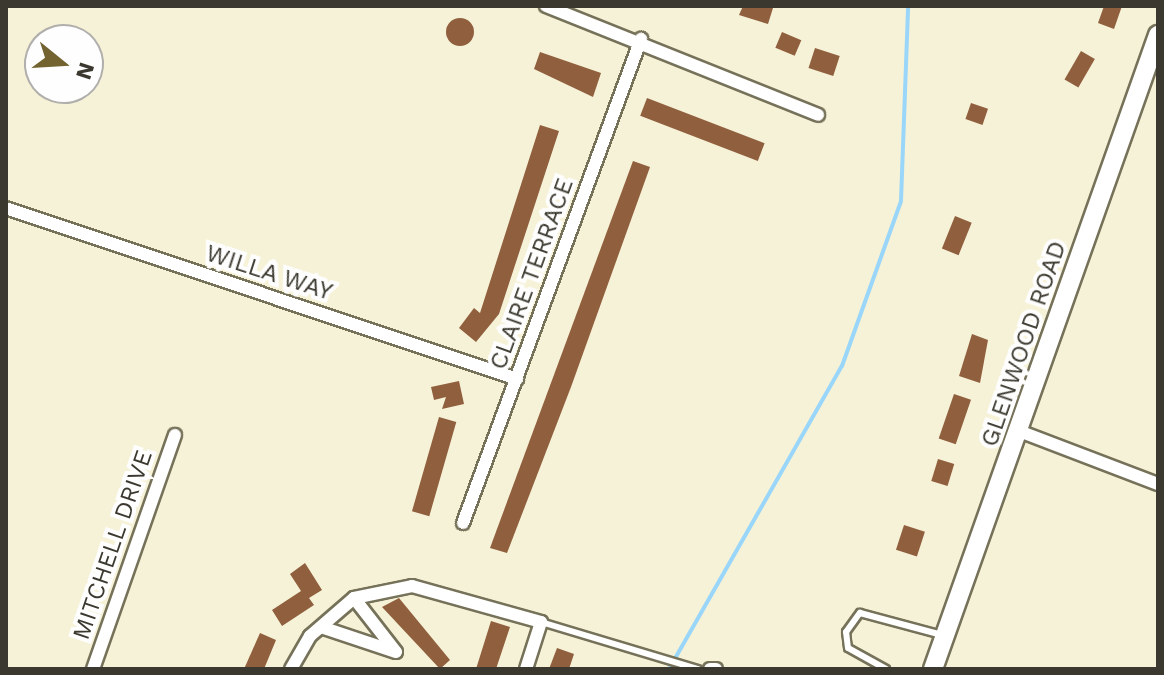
<!DOCTYPE html>
<style>
body{margin:0}
#map{position:relative;width:1164px;height:675px;overflow:hidden;background:#f6f2d8;font-family:"Work Sans",sans-serif}
div>[style]{position:absolute}
.stream>*{height:4px;margin:-2px;padding:0 2px;transform-origin:2px;border-radius:2px;background:#99d6f9}
.building>*{inset:0;background:#905f3d;transform-origin:0 0}
.round{border-radius:50%}
.roads{filter:drop-shadow(2px 0 #76725a) drop-shadow(-2px 0 #76725a) drop-shadow(0 2px #76725a) drop-shadow(0 -2px #76725a)}
.lane>*{height:6px;margin:-3px;padding:0 3px;transform-origin:3px;border-radius:3px;background:#fff}
.street>*{height:12px;margin:-6px;padding:0 6px;transform-origin:6px;border-radius:6px;background:#fff}
.secondary>*{height:18px;margin:-9px;padding:0 9px;transform-origin:9px;border-radius:9px;background:#fff}
span{translate:-50% -50%;white-space:nowrap;text-align:center;line-height:1.15;-webkit-text-stroke:8px #fefefe;paint-order:stroke}
.street-label{font-size:24px;color:#3b392f}
.frame{position:absolute;inset:0;border:8px solid #3b392f;pointer-events:none}
.north{position:absolute;left:24px;top:24px;width:80px;height:80px;box-sizing:border-box;background:#fefefe;border:2px solid #b0afab;border-radius:50%;rotate:108deg;font-size:22px;font-weight:700;line-height:32px;text-align:center;color:#3b392f}
.north::after{content:'';display:block;margin:auto;width:28px;height:36px;background:#726330;clip-path:polygon(50% 0,100% 100%,50% 72%,0 100%)}
</style>
<div id="map">
<div class="stream">
<div style="left:669px;top:669px;width:349px;rotate:-60.3deg"></div>
<div style="left:842px;top:366px;width:175px;rotate:-70.3deg"></div>
<div style="left:901px;top:201px;width:195px;rotate:-87.9deg"></div>
</div>
<div class="building">
<div style="clip-path:polygon(743px 6px,773px 8px,768px 24px,739px 15px)"></div>
<div style="clip-path:polygon(1104px 6px,1122px 6px,1114px 29px,1098px 23px)"></div>
<div class="round" style="left:446px;top:18px;width:28px;height:28px"></div>
<div style="left:782px;top:32px;width:21px;height:17px;rotate:23deg"></div>
<div style="left:815px;top:48px;width:26px;height:21px;rotate:18deg"></div>
<div style="left:1081px;top:51px;width:16px;height:33px;rotate:30deg"></div>
<div style="clip-path:polygon(540px 52px,601px 73px,593px 97px,534px 69px)"></div>
<div style="left:647px;top:98px;width:126px;height:19px;rotate:21deg"></div>
<div style="left:971px;top:103px;width:18px;height:17px;rotate:19deg"></div>
<div style="clip-path:polygon(540px 125px,559px 131px,499px 314px,476px 342px,459px 328px,474px 308px,480px 313px)"></div>
<div style="clip-path:polygon(633px 161px,650px 167px,571px 387px,507px 553px,490px 548px)"></div>
<div style="left:955px;top:216px;width:18px;height:35px;rotate:22deg"></div>
<div style="clip-path:polygon(972px 334px,988px 340px,980px 383px,959px 376px)"></div>
<div style="clip-path:polygon(459px 381px,464px 404px,442px 409px,446px 397px,434px 400px,431px 387px)"></div>
<div style="left:954px;top:394px;width:18px;height:47px;rotate:19deg"></div>
<div style="left:439px;top:417px;width:18px;height:98px;rotate:16deg"></div>
<div style="left:938px;top:459px;width:17px;height:23px;rotate:17deg"></div>
<div style="left:904px;top:525px;width:22px;height:26px;rotate:18deg"></div>
<div style="clip-path:polygon(305px 563px,322px 590px,309px 598px,314px 605px,282px 626px,272px 610px,301px 591px,290px 574px)"></div>
<div style="clip-path:polygon(399px 598px,450px 660px,440px 669px,382px 607px)"></div>
<div style="clip-path:polygon(491px 621px,510px 627px,496px 669px,476px 669px)"></div>
<div style="clip-path:polygon(260px 633px,276px 640px,264px 669px,244px 669px)"></div>
<div style="clip-path:polygon(557px 648px,574px 654px,569px 669px,549px 669px)"></div>
</div>
<div class="roads">
<div class="lane">
<div style="left:541px;top:622px;width:164px;rotate:16.7deg"></div>
<div style="left:886px;top:669px;width:43px;rotate:-151.1deg"></div>
<div style="left:848px;top:648px;width:16px;rotate:-97deg"></div>
<div style="left:846px;top:632px;width:24px;rotate:-54deg"></div>
<div style="left:860px;top:613px;width:85px;rotate:15deg"></div>
</div>
<div class="street">
<div style="left:546px;top:6px;width:293px;rotate:21.8deg"></div>
<div style="left:6px;top:208px;width:539px;rotate:18.5deg"></div>
<div style="left:1019px;top:431px;width:149px;rotate:20.9deg"></div>
<div style="left:463px;top:523px;width:516px;rotate:-69.81deg"></div>
<div style="left:354px;top:598px;width:68px;rotate:52.1deg"></div>
<div style="left:321px;top:627px;width:79px;rotate:18.4deg"></div>
<div style="left:93px;top:669px;width:248px;rotate:-70.7deg"></div>
<div style="left:291px;top:669px;width:38px;rotate:-60deg"></div>
<div style="left:310px;top:636px;width:58px;rotate:-40.8deg"></div>
<div style="left:354px;top:598px;width:59px;rotate:-11.7deg"></div>
<div style="left:412px;top:586px;width:134px;rotate:15.6deg"></div>
<div style="left:541px;top:622px;width:49px;rotate:107.7deg"></div>
<div style="left:710px;top:669px;width:6px"></div>
</div>
<div class="secondary">
<div style="left:933px;top:669px;width:673px;rotate:-70.46deg"></div>
</div>
</div>
<div class="street-label">
<span style="left:269px;top:273px;rotate:18deg">WILLA WAY</span>
<span style="left:532px;top:274px;rotate:-70deg">CLAIRE TERRACE</span>
<span style="left:1024px;top:344px;rotate:-71deg">GLENWOOD ROAD</span>
<span style="left:113px;top:545px;rotate:-71deg">MITCHELL DRIVE</span>
</div>
<div class="frame"></div>
<div class="north">N</div>
</div>
